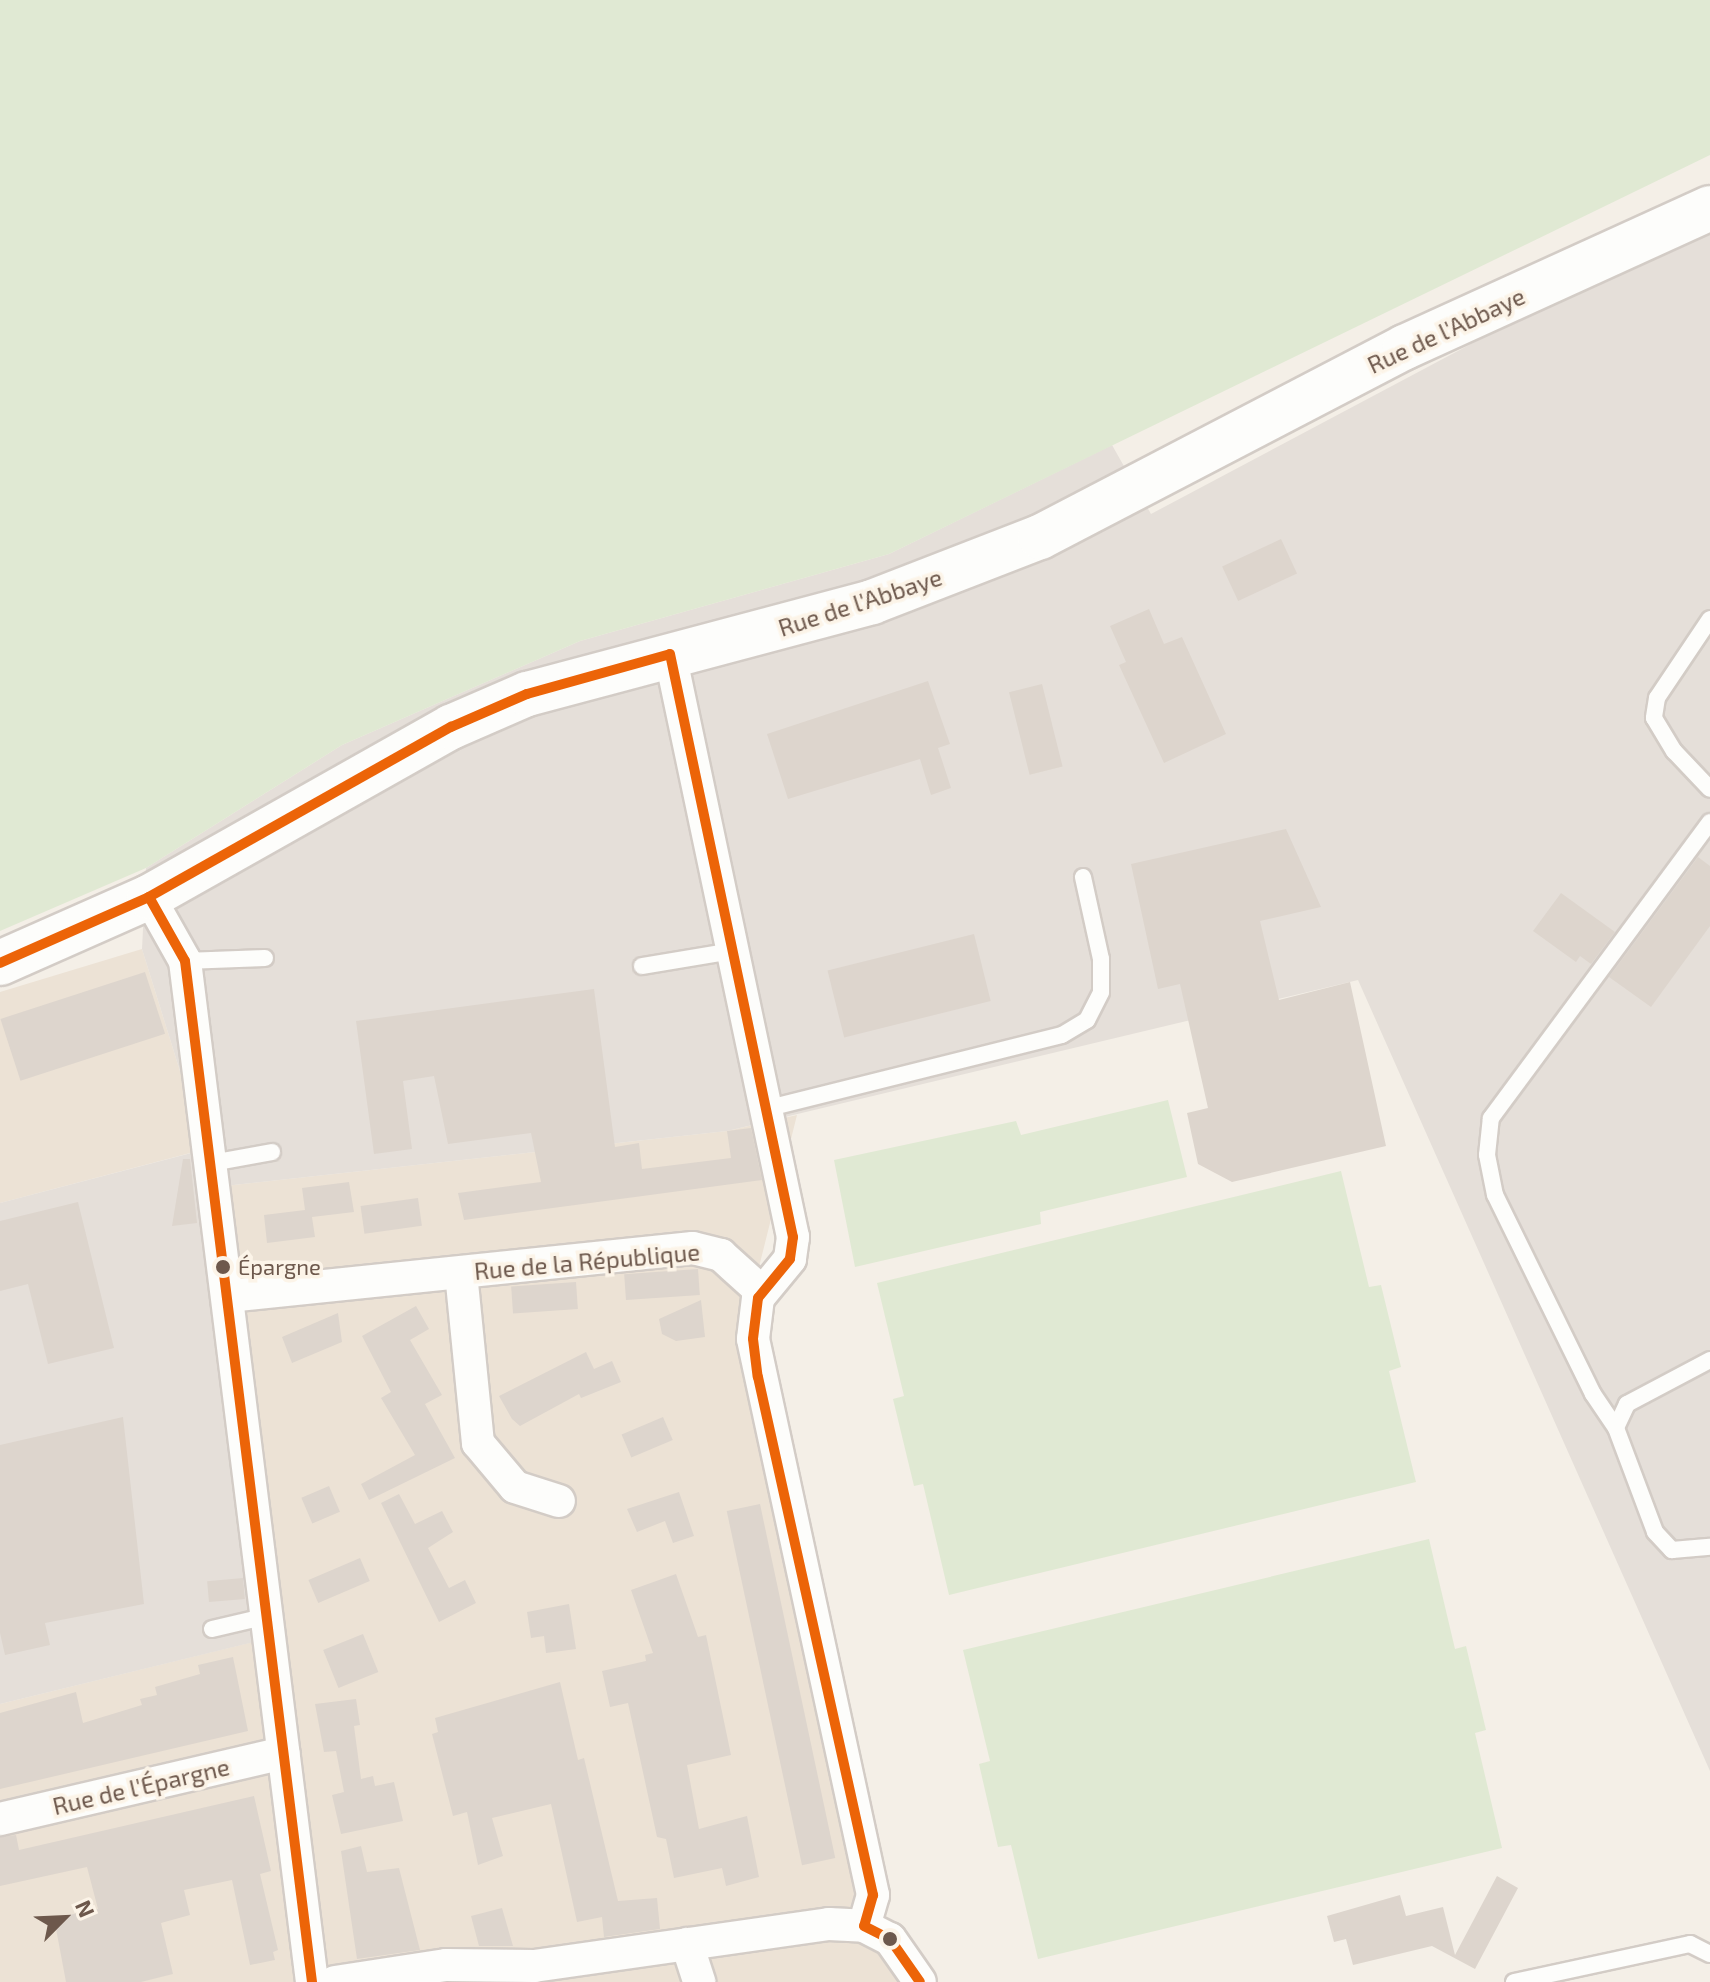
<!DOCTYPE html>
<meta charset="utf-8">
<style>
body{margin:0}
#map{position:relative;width:1710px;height:1982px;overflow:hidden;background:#f4efe7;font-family:"Exo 2",sans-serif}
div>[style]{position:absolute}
.residential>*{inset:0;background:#ece2d5}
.industrial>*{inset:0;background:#e5dfd9}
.green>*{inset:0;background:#e0e9d3}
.building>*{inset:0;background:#ddd5cd;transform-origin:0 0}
.roads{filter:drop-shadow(2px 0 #d3ccc6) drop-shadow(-2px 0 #d3ccc6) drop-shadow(0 2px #d3ccc6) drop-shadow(0 -2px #d3ccc6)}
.lane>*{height:16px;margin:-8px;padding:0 8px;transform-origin:8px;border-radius:8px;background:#fdfdfb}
.street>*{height:32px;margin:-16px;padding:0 16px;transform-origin:16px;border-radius:16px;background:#fdfdfb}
.secondary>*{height:44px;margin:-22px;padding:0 22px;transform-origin:22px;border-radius:22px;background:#fdfdfb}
.bus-1>*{height:10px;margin:-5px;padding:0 5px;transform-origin:5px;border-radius:5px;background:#ec6408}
.dots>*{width:22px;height:22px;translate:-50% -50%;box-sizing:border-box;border:4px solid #fcf4e8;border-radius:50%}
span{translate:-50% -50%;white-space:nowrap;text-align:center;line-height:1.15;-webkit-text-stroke:7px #fcf4e8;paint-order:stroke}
.bus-label{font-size:22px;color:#6d584c}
.left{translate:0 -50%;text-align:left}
.street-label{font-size:24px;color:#6d584c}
.north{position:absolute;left:24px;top:1878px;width:80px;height:80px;-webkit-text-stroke:6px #fcf4e8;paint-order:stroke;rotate:66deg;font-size:22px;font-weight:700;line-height:32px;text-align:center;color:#6d584c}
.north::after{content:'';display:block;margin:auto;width:28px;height:36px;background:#6d584c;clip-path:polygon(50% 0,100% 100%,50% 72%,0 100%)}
</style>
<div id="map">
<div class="residential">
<div style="clip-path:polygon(142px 949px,216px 1187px,727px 1131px,797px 1115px,742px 1335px,858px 1894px,925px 1982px,0 1982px,0 1704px,261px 1640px,194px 1152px,0 1203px,0 992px)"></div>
</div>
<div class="industrial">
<div style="clip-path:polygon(1710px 230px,1710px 1771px,1358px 980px,727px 1131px,216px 1187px,142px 949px,146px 868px,342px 745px,580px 641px,889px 554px,1112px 445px,1151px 514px,1582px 285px)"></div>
<div style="clip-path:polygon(195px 1152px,262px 1640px,0 1704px,0 1203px)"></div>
</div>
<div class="green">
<div style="clip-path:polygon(0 0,1710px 0,1710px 155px,889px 554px,580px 641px,342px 745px,146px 868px,0 931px)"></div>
<div style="clip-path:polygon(1168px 1100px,1187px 1177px,1040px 1212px,1041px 1224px,855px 1267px,834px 1160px,1016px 1121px,1021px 1135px)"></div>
<div style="clip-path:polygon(1341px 1171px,1369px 1287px,1381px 1285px,1401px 1367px,1389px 1371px,1416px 1482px,949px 1595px,923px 1484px,914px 1486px,893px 1399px,904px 1396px,877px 1283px)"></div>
<div style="clip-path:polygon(1429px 1539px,1455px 1649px,1466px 1646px,1486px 1730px,1475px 1733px,1502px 1848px,1038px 1959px,1011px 1845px,998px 1847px,979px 1764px,990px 1761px,963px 1650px)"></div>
</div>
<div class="building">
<div style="left:1281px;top:539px;width:38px;height:65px;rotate:65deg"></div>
<div style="clip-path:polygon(1149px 609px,1164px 644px,1182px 637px,1226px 734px,1164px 763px,1119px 665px,1126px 662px,1110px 626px)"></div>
<div style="clip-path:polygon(928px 681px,950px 744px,938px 748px,951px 788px,931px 795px,920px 759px,788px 799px,767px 734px)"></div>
<div style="left:1042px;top:684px;width:85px;height:34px;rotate:76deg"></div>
<div style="clip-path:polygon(1286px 829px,1321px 907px,1260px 921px,1279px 1000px,1350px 982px,1386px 1146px,1232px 1182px,1198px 1164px,1187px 1113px,1208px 1108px,1180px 984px,1158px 989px,1131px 864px)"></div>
<div style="clip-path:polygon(1698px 857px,1710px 866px,1710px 926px,1651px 1007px,1609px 977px)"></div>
<div style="clip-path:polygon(1561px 893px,1615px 932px,1591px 964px,1580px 956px,1576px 962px,1533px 931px)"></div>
<div style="left:974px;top:934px;width:69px;height:151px;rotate:76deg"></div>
<div style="left:145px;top:972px;width:65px;height:152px;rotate:72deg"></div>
<div style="clip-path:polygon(594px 989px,615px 1147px,639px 1143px,642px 1169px,731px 1158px,727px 1131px,751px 1128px,762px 1180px,464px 1220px,458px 1193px,541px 1182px,531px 1133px,448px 1144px,434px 1076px,403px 1081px,412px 1149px,374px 1154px,356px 1021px)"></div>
<div style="clip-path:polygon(183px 1159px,190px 1159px,197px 1223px,172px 1226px)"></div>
<div style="clip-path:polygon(349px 1182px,354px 1212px,312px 1217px,315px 1237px,267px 1243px,264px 1215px,305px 1210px,302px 1188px)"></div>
<div style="left:418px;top:1198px;width:28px;height:58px;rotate:82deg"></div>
<div style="clip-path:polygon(78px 1202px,114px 1348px,48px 1364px,28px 1284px,0 1291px,0 1221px)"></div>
<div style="left:698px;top:1269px;width:26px;height:74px;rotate:86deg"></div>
<div style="left:576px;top:1282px;width:27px;height:65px;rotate:86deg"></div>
<div style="clip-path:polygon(701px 1300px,705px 1337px,676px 1341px,662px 1334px,659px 1319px)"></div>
<div style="clip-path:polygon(416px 1306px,429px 1329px,410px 1340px,442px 1395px,425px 1404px,455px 1458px,369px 1500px,361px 1484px,415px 1455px,381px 1398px,391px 1392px,362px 1336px)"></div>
<div style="clip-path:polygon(338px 1313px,342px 1342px,292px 1363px,282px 1337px)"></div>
<div style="clip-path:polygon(586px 1352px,594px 1369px,612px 1361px,621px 1382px,581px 1398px,579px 1394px,520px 1426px,512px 1419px,499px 1396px)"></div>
<div style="clip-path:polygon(123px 1417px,144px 1604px,45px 1623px,50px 1645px,5px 1655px,0 1633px,0 1445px)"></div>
<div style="left:663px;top:1417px;width:25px;height:45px;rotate:67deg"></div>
<div style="left:329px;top:1486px;width:28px;height:30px;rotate:67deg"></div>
<div style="clip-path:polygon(679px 1492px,694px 1536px,673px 1543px,665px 1521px,637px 1532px,627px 1509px)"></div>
<div style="clip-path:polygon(399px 1494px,415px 1524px,442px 1511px,453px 1532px,428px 1548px,449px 1588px,465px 1580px,476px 1603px,439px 1622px,381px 1503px)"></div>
<div style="left:760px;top:1504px;width:362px;height:34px;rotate:78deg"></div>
<div style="left:360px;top:1558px;width:25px;height:56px;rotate:67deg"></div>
<div style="clip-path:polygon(676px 1574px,698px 1637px,706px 1635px,731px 1755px,687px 1765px,699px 1829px,747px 1816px,759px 1877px,726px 1886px,722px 1868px,674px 1878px,666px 1839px,657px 1837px,628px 1703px,610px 1707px,602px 1671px,646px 1661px,645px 1655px,653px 1653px,631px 1590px)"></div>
<div style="left:243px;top:1578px;width:21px;height:36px;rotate:85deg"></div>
<div style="clip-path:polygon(569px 1604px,576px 1649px,546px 1653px,544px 1636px,531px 1638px,527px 1612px)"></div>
<div style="left:363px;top:1634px;width:41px;height:43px;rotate:68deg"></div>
<div style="clip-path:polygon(233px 1657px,248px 1731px,0 1789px,0 1713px,76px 1692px,83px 1723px,142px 1705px,140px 1699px,157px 1695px,155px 1687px,200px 1674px,198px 1665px)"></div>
<div style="clip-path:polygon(560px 1682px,578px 1760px,584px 1758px,618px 1901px,657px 1898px,660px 1929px,604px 1937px,602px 1917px,577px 1922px,551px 1804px,492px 1818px,503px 1856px,478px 1865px,467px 1812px,453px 1816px,432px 1734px,438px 1732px,435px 1718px)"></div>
<div style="clip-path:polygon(356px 1699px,360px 1725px,354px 1726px,361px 1779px,373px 1776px,375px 1786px,394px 1782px,403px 1821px,341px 1834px,332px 1795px,344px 1792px,336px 1751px,324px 1752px,315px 1704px)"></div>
<div style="clip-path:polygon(254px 1796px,271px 1871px,260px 1874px,278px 1950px,273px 1952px,275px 1960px,250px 1965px,232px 1880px,184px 1890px,190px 1915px,161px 1923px,173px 1974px,141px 1982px,66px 1982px,54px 1918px,98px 1909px,87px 1867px,0 1886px,0 1837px,16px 1835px,19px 1850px)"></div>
<div style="clip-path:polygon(361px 1846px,367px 1872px,399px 1868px,420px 1950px,357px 1959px,341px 1851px)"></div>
<div style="clip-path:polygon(1497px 1876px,1518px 1888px,1475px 1969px,1432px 1946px,1353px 1965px,1346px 1939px,1334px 1942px,1327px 1916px,1400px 1895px,1406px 1916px,1443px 1907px,1455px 1955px)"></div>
<div style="clip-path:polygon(502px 1908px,513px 1946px,479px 1946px,471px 1916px)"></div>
</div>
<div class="roads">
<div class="lane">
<div style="left:1710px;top:619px;width:95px;rotate:123.9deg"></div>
<div style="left:1657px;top:698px;width:20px;rotate:99deg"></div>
<div style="left:1654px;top:718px;width:39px;rotate:59deg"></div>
<div style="left:1674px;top:751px;width:52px;rotate:46.5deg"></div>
<div style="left:185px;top:961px;width:80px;rotate:-2.1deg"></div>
<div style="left:642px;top:966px;width:92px;rotate:-9.4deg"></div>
<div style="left:765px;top:1109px;width:306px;rotate:-14deg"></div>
<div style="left:1062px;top:1035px;width:29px;rotate:-31deg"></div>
<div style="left:1087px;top:1020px;width:31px;rotate:-63deg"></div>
<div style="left:1101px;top:992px;width:33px;rotate:-90deg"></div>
<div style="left:1101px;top:959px;width:84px;rotate:-102.4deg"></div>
<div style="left:212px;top:1163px;width:61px;rotate:-10.4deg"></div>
<div style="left:1710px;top:1360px;width:94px;rotate:152.1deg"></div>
<div style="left:1627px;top:1404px;width:26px;rotate:115deg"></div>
<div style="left:1616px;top:1428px;width:111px;rotate:69.4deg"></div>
<div style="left:1655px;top:1532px;width:25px;rotate:47deg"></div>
<div style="left:1672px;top:1550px;width:38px;rotate:-5deg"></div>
<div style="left:1616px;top:1428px;width:41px;rotate:-124.1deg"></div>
<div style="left:1593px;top:1394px;width:222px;rotate:-116.2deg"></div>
<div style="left:1495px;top:1195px;width:41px;rotate:-101.3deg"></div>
<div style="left:1487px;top:1155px;width:37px;rotate:-84deg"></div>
<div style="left:1491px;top:1118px;width:368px;rotate:-53.5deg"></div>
<div style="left:212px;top:1629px;width:57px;rotate:-13.1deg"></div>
<div style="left:1514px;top:1982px;width:180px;rotate:-12.2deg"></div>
<div style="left:1690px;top:1944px;width:22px;rotate:27deg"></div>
</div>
<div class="street">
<div style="left:670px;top:654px;width:596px;rotate:78.09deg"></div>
<div style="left:793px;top:1237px;width:22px;rotate:98deg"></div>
<div style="left:790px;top:1259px;width:50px;rotate:129.4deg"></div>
<div style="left:758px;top:1298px;width:41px;rotate:97deg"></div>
<div style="left:753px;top:1339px;width:569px;rotate:77.82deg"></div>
<div style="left:873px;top:1895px;width:32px;rotate:106deg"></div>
<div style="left:149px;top:897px;width:73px;rotate:60.6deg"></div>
<div style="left:185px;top:961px;width:1029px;rotate:82.91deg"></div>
<div style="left:461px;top:1273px;width:171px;rotate:84.3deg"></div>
<div style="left:478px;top:1443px;width:57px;rotate:49.9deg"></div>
<div style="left:515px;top:1487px;width:46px;rotate:17.7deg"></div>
<div style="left:228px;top:1296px;width:467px;rotate:-5.9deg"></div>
<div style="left:693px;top:1248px;width:29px;rotate:14deg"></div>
<div style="left:721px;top:1255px;width:55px;rotate:42.1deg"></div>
<div style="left:0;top:1819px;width:291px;rotate:-13.1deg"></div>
<div style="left:687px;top:1944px;width:40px;rotate:72deg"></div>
<div style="left:335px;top:1982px;width:112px;rotate:-8.7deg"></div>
<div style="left:446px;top:1965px;width:88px;rotate:0.7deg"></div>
<div style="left:534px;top:1966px;width:298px;rotate:-8.1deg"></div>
<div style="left:829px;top:1924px;width:35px;rotate:3deg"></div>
<div style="left:864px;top:1926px;width:29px;rotate:27deg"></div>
<div style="left:890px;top:1939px;width:52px;rotate:55.1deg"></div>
</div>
<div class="secondary">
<div style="left:0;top:963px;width:163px;rotate:-23.9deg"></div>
<div style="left:149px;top:897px;width:347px;rotate:-29.4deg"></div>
<div style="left:451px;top:727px;width:83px;rotate:-23.5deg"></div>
<div style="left:527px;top:694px;width:357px;rotate:-14.9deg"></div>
<div style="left:872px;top:602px;width:180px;rotate:-21.2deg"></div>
<div style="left:1040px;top:537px;width:411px;rotate:-27.5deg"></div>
<div style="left:1405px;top:347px;width:335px;rotate:-24.5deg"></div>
</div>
</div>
<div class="bus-1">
<div style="left:149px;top:897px;width:73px;rotate:60.6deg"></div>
<div style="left:185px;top:961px;width:1029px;rotate:82.91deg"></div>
<div style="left:0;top:963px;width:163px;rotate:-23.9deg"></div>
<div style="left:149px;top:897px;width:347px;rotate:-29.4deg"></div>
<div style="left:451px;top:727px;width:83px;rotate:-23.5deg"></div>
<div style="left:527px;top:694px;width:148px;rotate:-15.6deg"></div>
<div style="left:670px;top:654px;width:596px;rotate:78.09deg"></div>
<div style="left:793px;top:1237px;width:22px;rotate:98deg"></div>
<div style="left:790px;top:1259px;width:50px;rotate:129.4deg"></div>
<div style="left:758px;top:1298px;width:41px;rotate:97deg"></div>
<div style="left:753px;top:1339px;width:38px;rotate:83deg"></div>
<div style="left:758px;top:1377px;width:531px;rotate:77.48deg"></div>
<div style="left:873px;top:1895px;width:32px;rotate:106deg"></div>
<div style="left:864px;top:1926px;width:29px;rotate:27deg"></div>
<div style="left:890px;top:1939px;width:52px;rotate:55.1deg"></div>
</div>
<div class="dots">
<div style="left:223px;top:1267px;background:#6d584c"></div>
<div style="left:890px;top:1939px;background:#6d584c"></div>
</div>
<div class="bus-label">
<span class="left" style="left:238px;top:1267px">Épargne</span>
</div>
<div class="street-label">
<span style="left:1446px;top:330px;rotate:-25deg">Rue de l'Abbaye</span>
<span style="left:860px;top:602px;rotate:-18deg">Rue de l'Abbaye</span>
<span style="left:587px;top:1261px;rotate:-5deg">Rue de la République</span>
<span style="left:141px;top:1786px;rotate:-13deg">Rue de l'Épargne</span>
</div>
<div class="north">N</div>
</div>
